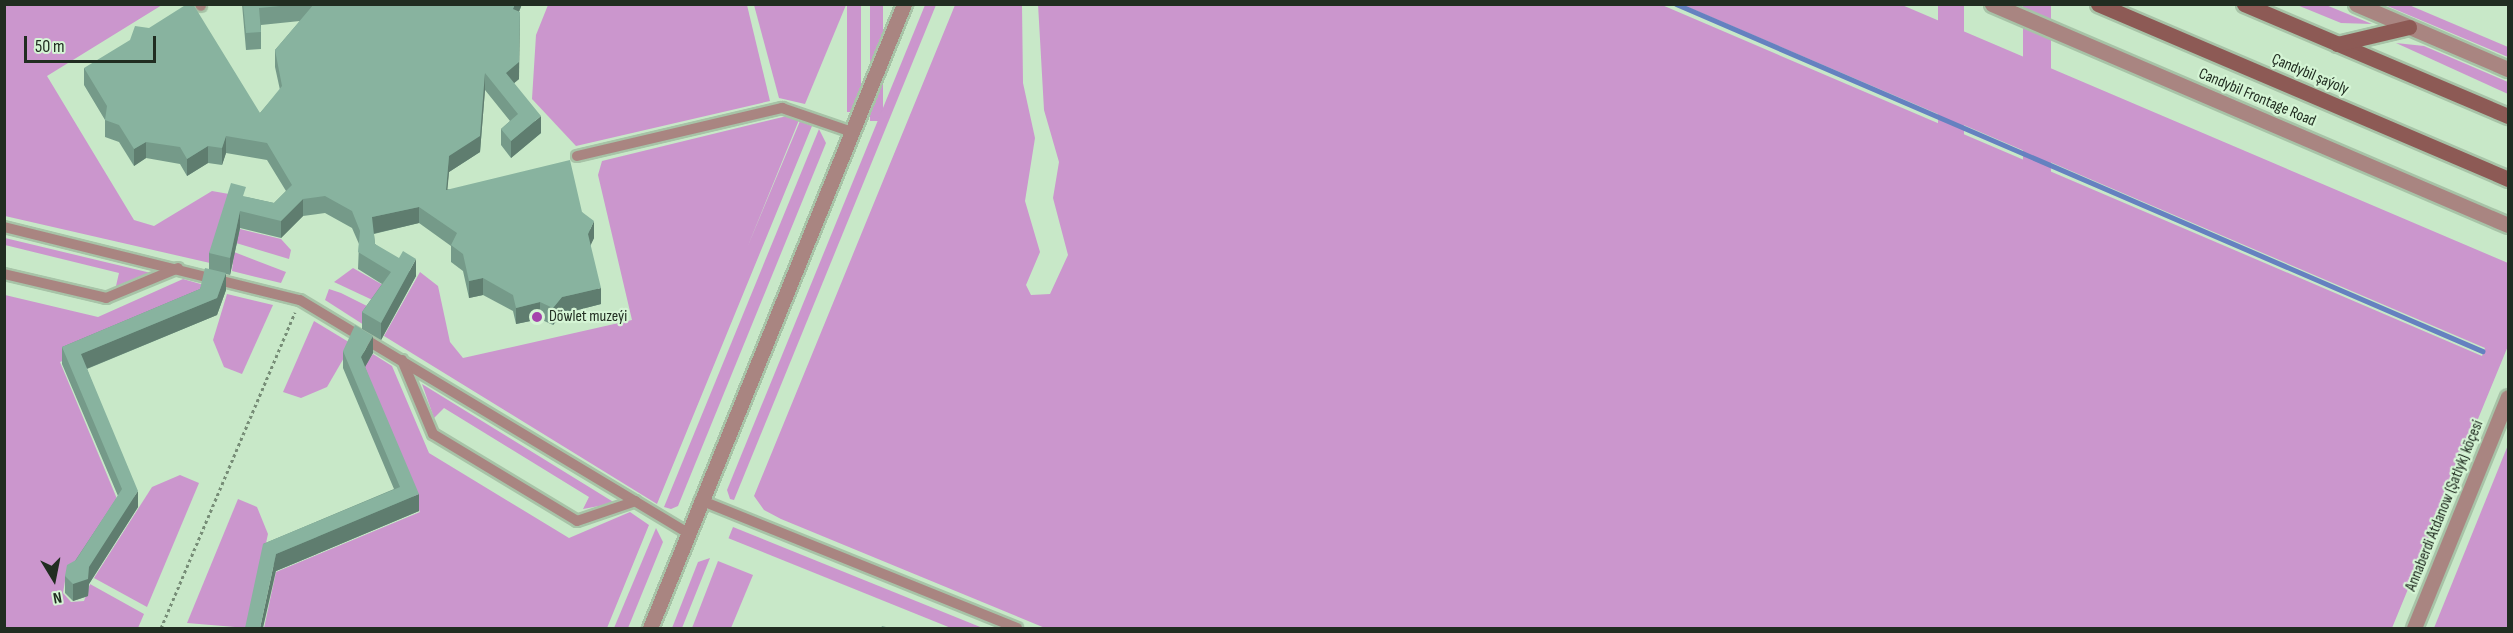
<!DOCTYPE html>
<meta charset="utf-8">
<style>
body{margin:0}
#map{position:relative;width:2513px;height:633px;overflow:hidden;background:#c8e8c8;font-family:"Sofia Sans Condensed",sans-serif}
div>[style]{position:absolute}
.green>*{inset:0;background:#cb96cd;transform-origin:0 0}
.stream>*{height:5px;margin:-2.5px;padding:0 2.5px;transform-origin:2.5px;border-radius:2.5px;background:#6581c0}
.path>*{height:3px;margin-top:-1.5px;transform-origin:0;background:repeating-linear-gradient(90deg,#778d77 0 3px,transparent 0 6px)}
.roads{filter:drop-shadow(2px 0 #a7c3a7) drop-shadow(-2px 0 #a7c3a7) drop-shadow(0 2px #a7c3a7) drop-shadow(0 -2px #a7c3a7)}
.service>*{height:10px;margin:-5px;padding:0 5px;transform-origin:5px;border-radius:5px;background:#a98581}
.minor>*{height:15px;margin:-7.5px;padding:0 7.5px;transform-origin:7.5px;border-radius:7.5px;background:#a98581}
.secondary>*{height:15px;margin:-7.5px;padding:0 7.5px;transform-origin:7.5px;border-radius:7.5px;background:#8d5a55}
.wall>*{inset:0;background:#759a89}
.shaded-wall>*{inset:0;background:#5f7d6f}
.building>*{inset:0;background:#88b39f}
.dots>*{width:16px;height:16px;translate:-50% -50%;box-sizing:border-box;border:3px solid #d5f5d5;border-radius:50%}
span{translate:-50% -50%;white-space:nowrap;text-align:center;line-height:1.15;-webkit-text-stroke:4.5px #d5f5d5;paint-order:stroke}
.street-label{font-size:16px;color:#212d21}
.poi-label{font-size:16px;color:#212d21}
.left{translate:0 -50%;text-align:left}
.frame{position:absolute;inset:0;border:6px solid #212d21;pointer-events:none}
.north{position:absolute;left:24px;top:549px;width:60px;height:60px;-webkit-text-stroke:4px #d5f5d5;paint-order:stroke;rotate:170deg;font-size:16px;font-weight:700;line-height:24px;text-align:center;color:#212d21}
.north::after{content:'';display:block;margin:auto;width:21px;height:27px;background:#212d21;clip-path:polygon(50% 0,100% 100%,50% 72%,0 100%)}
.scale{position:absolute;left:24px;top:36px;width:132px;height:27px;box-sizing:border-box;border:3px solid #212d21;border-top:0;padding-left:8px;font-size:18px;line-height:21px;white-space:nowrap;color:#212d21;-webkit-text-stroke:4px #d5f5d5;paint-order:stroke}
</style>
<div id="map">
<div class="green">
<div style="clip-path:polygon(1038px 4px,1662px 5px,2482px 356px,2485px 348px,1683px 5px,1902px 5px,2508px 263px,2508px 346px,2392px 628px,1045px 628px,781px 519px,764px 510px,754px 496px,955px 5px,1022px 5px,1023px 83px,1035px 138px,1025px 201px,1040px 252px,1026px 285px,1031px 295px,1050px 294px,1068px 255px,1053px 198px,1059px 162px,1044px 110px)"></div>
<div style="clip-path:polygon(5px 5px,162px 5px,47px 76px,134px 220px,154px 226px,212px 191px,229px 194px,210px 263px,5px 216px)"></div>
<div style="clip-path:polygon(747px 5px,770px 101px,576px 146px,532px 99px,536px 35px,548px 5px)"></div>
<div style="clip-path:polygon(754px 5px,846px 5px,805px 104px,779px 98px)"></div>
<div style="left:847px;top:5px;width:14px;height:107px"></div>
<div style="left:870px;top:5px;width:13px;height:116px"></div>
<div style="clip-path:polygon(925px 5px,936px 5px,734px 500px,730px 499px,727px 490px)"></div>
<div style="left:1938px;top:5px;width:26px;height:619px"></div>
<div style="left:2023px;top:5px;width:28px;height:527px"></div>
<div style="clip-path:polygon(2297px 5px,2326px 5px,2372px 24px,2341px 23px)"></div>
<div style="clip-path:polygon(2385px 5px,2409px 5px,2508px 47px,2508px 57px)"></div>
<div style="clip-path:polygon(2396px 43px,2424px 46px,2508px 82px,2508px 94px)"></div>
<div style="clip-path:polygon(787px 116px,799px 120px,747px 248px,800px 121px,812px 126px,657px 504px,384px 336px,420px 272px,438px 286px,450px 342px,463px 358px,632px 320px,598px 175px,602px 161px)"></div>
<div style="clip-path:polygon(819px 129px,826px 143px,678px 506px,671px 509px,664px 507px)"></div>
<div style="clip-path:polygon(240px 229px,281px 239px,291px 250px,289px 259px,236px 243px)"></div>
<div style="clip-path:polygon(5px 238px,151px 273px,121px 288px,116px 286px,119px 273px,5px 245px)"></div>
<div style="clip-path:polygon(234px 252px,286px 272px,281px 283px,232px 271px)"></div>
<div style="clip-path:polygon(353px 268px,390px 289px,381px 304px,334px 282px)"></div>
<div style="clip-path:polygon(183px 279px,204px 285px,203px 303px,60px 362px,120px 506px,65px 581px,63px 593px,71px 602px,84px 601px,90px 584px,144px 614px,138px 628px,5px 628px,5px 295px,98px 317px)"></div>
<div style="clip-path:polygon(329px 289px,341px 293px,377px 311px,364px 325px,325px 300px)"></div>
<div style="clip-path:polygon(227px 294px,273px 305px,242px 374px,224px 367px,213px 340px)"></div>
<div style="clip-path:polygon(314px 321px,352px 344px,327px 387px,301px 398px,283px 392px)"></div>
<div style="clip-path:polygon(373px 354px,392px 366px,429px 453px,569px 538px,630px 512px,649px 525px,607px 628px,264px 628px,276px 572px,420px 512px,363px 368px)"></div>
<div style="clip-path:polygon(422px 384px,615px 503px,583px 509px,589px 497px,444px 408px,434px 418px)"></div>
<div style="clip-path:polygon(2508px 445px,2508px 628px,2434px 628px)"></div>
<div style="clip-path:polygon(180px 475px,199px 483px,147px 607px,94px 578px,152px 487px)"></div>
<div style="clip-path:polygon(238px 499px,257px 507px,268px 534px,247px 628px,187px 623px)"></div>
<div style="left:733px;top:527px;width:270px;height:12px;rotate:22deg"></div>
<div style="clip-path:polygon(656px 528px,663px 542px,628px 628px,614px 628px)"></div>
<div style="clip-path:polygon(710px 558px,682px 628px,672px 628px,698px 562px)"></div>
<div style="clip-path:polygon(718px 561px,753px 575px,731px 628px,692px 628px)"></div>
</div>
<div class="stream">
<div style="left:1676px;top:4px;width:878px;rotate:23.29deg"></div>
</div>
<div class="path">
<div style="left:161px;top:628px;width:343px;rotate:-67deg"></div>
</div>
<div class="roads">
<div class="service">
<div style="left:200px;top:4px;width:2px;rotate:63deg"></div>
<div style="left:577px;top:156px;width:211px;rotate:-13.2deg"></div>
<div style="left:782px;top:108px;width:74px;rotate:18.9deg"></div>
<div style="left:4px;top:227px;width:305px;rotate:13.9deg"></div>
<div style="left:300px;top:300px;width:453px;rotate:31deg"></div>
<div style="left:4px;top:274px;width:105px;rotate:13.2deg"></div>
<div style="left:106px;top:298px;width:78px;rotate:-22.6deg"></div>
<div style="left:402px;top:360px;width:80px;rotate:67.3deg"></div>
<div style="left:433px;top:434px;width:168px;rotate:31.1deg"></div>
<div style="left:577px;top:521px;width:62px;rotate:-18.7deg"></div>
<div style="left:700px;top:500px;width:342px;rotate:22deg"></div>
</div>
<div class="minor">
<div style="left:1992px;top:4px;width:561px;rotate:23.19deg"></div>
<div style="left:2356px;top:4px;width:165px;rotate:23.2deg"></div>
<div style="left:650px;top:628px;width:674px;rotate:-67.85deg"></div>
<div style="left:2414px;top:628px;width:249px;rotate:-67.9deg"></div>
</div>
<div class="secondary">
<div style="left:2098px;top:4px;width:446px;rotate:23.1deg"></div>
<div style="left:2244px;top:4px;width:287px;rotate:23deg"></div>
<div style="left:2337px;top:44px;width:74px;rotate:-13.3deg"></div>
</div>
</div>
<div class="wall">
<div style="clip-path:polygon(242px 4px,522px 4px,519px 12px,519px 79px,514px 83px,541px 133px,511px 158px,501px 145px,501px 129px,510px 121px,485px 90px,480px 152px,449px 172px,447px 189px,582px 212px,594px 238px,590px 245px,601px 304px,562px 314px,553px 325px,540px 319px,516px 324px,513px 311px,483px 295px,469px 298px,463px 271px,451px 262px,451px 246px,419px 223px,374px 234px,375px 244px,416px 276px,381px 340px,362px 329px,362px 312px,382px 284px,358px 269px,359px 244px,352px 228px,325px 213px,303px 216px,281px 238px,240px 228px,230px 275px,226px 274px,226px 290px,217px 315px,87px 369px,138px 507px,89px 584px,88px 596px,73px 601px,65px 593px,65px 576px,118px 496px,62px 364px,62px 347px,200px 289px,209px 269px,209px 253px,246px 197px,274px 203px,286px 191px,267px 160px,226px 153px,222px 165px,208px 163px,187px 176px,180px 164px,146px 158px,134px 166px,119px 142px,105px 137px,105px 120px,84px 85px,84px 68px,260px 113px,280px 90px,275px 67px,275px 50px,300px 21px,261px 25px,261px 49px,246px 50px)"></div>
<div style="clip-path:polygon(343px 351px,373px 353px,365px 367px,419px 511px,276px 571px,263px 544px,394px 489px,343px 368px)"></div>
</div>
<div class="shaded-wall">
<div style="clip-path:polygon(515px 4px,522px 4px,513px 26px,513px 9px)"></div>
<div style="clip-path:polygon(520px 12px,519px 79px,506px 90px,506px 73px)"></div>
<div style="clip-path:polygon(485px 73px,485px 90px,480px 152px,449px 172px,446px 206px,446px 190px,449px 156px)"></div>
<div style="clip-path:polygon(541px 116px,541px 133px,511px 158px,511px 141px)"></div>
<div style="clip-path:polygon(226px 136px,226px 153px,222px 165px,222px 148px)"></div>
<div style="clip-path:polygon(146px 142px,146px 158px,134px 166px,134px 149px)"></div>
<div style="clip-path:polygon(208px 146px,208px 163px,187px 176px,187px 159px)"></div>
<div style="clip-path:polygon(303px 199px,303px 216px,281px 238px,281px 221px)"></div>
<div style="clip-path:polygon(419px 207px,419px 223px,372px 234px,372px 217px)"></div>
<div style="clip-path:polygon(240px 211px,240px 228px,230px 275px,230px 258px)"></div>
<div style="clip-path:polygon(594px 221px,594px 238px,588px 251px,588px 234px)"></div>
<div style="clip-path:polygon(416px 259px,416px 276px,381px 340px,381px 323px)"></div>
<div style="clip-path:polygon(226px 273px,226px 290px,217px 315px,81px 371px,81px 354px,217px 298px)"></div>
<div style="clip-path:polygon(483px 278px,483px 295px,469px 298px,469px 281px)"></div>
<div style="clip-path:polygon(601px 288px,601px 304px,562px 314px,553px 325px,553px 308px,562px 297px)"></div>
<div style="clip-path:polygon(540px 302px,540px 319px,516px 324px,516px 308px)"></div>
<div style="clip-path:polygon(373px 336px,373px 353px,361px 374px,361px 357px)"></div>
<div style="clip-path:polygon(138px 491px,138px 507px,89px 584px,88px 596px,73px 601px,73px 584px)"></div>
<div style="clip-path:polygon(419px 494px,419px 511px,276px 571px,263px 628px,260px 628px,276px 554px)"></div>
</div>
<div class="building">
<div style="clip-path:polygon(187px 4px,193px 4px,260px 113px,282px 86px,275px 50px,314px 4px,515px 4px,513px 9px,520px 12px,519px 62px,506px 73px,541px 116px,511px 141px,501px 129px,518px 114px,485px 73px,480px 136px,449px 156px,446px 190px,570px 160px,582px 212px,594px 221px,588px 234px,601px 288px,562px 297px,553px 308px,540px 302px,516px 308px,513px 295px,483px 278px,469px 281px,463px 254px,451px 245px,457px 233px,419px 207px,372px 217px,375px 244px,399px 258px,403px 251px,416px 259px,381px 323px,362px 312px,391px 272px,358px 252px,360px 231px,352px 211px,325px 196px,303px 199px,281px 221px,240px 211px,230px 258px,209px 253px,231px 183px,246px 187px,243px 196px,274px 203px,292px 185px,267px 143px,226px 136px,222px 148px,208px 146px,187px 159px,180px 147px,146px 142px,134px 149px,119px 125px,105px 120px,107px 106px,84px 68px,130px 40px,135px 26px,149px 28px)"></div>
<div style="clip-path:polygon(243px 4px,301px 4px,259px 8px,261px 32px,246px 33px)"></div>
<div style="clip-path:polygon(205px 268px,226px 273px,217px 298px,81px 354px,138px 491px,89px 567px,88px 579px,73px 584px,65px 576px,67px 565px,76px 560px,122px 489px,62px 347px,200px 289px)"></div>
<div style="clip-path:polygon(355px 325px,373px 336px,361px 357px,419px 494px,276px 554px,260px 628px,245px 628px,263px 544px,400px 487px,343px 351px)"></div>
<div style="clip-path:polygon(882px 626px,890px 628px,881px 628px)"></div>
</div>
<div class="dots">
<div style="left:537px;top:317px;background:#a544ac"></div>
</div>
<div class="street-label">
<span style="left:2310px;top:75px;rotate:23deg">Çandybil şaýoly</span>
<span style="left:2257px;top:98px;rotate:23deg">Candybil Frontage Road</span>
<span style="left:2445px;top:506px;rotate:-68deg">Annaberdi Atdanow (Şatlyk) köçesi</span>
</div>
<div class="poi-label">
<span class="left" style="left:549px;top:317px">Döwlet muzeýi</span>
</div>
<div class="frame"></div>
<div class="north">N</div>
<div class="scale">50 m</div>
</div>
